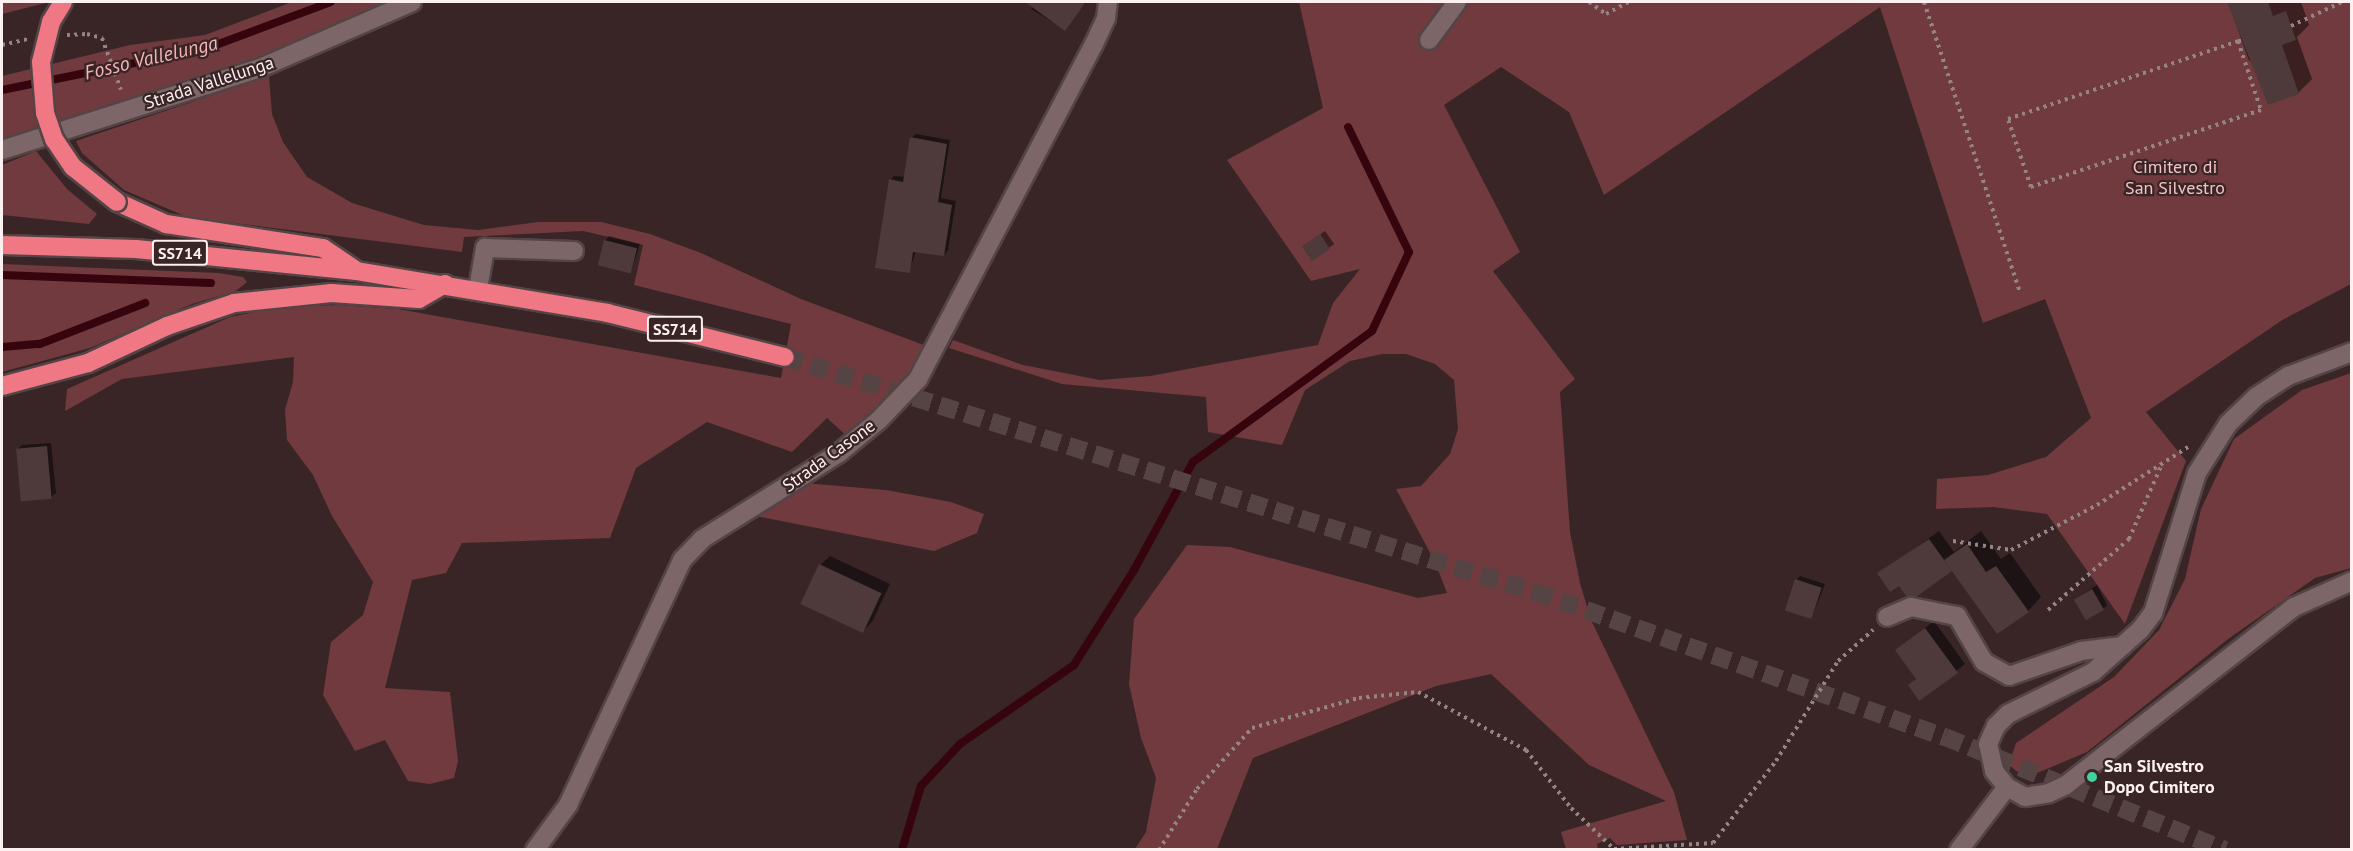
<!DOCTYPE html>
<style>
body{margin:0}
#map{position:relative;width:2353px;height:851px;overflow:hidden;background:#392526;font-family:"PT Sans",sans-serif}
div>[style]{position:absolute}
.green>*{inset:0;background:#703a3e}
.shadow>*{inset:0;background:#0007;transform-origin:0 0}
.stream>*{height:8px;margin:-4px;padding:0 4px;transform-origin:4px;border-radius:4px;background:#36040d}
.building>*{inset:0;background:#4f3a3b;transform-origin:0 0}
.highway-tunnel>*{height:18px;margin-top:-9px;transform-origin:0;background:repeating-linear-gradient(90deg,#564344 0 18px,transparent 0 27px)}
.path>*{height:4px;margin-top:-2px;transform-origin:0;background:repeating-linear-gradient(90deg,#948484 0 3px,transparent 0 7.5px)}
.roads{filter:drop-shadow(2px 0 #544445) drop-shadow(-2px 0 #544445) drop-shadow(0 2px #544445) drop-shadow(0 -2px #544445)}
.minor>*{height:18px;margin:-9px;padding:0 9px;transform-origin:9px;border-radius:9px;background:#7d6667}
.highway>*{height:18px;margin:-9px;padding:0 9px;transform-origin:9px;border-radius:9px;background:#ef7884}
.bridges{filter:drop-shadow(2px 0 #544445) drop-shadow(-2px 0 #544445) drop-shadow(0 2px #544445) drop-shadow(0 -2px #544445)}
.highway-bridge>*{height:18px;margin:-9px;padding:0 9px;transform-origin:9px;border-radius:9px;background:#ef7884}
.dots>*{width:16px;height:16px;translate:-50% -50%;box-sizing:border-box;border:3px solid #392526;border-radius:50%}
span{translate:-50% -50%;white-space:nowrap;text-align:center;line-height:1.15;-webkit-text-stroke:4.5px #392526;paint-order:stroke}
.shield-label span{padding:2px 4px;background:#392526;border:2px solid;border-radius:4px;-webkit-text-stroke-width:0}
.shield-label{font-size:16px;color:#fdf0f0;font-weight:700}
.street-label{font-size:18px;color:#fdf0f0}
.park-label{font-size:18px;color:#f1c3c5}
.poi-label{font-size:18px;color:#fdf0f0;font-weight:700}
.left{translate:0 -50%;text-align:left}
.water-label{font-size:20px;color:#f5b3b6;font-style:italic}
.frame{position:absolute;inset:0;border:3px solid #fdf0f0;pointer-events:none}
</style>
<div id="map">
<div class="green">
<div style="clip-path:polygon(2px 2px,50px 2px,2px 14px)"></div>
<div style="clip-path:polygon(292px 2px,390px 2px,228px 73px,2px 144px,2px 76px,130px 45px,205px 35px)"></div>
<div style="clip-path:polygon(1299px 2px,2351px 2px,2351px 284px,2284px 319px,2146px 412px,2186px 461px,2125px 624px,2047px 514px,1993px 507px,1936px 509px,1937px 479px,1988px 475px,2046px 457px,2091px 418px,2045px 299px,1983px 323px,1880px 7px,1604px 195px,1569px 112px,1501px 67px,1444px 105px,1520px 252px,1493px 271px,1575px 379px,1560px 392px,1570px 532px,1580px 583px,1591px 620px,1674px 792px,1687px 840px,1617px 845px,1610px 838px,1597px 844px,1598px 849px,1566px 849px,1561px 832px,1666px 801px,1589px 765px,1491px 674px,1436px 686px,1253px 758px,1217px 849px,1135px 849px,1146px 832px,1156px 778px,1141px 738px,1129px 684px,1134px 619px,1187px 545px,1230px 547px,1418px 598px,1447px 593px,1435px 562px,1396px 489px,1421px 486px,1450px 454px,1458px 429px,1454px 380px,1435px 364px,1406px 354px,1382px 354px,1350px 361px,1305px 390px,1282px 445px,1208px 432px,1206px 397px,1062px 384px,949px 348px,953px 340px,1023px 365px,1100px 380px,1150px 376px,1318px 345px,1333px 303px,1360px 269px,1311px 281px,1227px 160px,1323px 108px)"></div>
<div style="clip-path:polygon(269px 76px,272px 114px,283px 142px,307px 177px,352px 203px,424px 225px,478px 230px,538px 222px,601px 222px,650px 234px,701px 253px,801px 299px,929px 347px,908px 383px,849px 438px,827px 418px,792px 452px,707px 422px,636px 468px,610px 538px,462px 543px,446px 573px,412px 580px,385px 688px,450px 692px,458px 761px,454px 778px,430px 784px,408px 781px,385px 740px,355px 751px,323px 695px,331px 642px,363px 615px,373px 582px,332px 516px,313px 475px,287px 440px,285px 410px,293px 382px,294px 357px,122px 379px,65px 411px,67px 389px,230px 317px,279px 307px,339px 305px,398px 309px,781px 378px,791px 324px,634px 285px,643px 245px,583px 231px,464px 237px,462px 252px,187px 217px,124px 190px,82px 153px,76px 141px)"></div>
<div style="clip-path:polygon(36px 151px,67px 189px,97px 214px,89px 224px,2px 215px,2px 165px)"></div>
<div style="clip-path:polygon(2px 264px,219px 273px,243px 277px,247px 282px,236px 291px,192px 304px,90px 348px,2px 372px)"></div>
<div style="clip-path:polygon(2351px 373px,2351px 568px,2315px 578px,2228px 639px,2087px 752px,2030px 776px,2016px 771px,2009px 764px,2016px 743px,2114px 677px,2159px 630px,2185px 579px,2201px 509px,2234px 439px,2302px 390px)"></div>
<div style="clip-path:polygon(805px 483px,886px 490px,951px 502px,984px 514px,977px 533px,934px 551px,755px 516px)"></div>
</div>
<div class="shadow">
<div style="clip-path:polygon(1037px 2px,1087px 2px,1064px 29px,1031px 9px)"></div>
<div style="clip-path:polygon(2228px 2px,2301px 2px,2309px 25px,2297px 37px,2312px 79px,2298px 93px,2253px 60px,2249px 61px)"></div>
<div style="clip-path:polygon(916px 134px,950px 140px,941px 198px,956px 201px,948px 250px,944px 255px,916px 251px,909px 272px,890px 180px,894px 176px,905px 177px,911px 138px)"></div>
<div style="left:1325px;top:231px;width:16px;height:26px;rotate:55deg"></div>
<div style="clip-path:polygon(609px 236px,640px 244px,631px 271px,605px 241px)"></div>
<div style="clip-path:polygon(51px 443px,56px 493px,51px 497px,18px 449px,22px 445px)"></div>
<div style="clip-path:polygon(1939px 531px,1954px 552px,1981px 531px,2001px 559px,2010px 553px,2041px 597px,2028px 611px,1952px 569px,1900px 583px,1879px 574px)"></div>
<div style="clip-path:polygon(830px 556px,890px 584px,872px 622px,863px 631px,820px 565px)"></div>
<div style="clip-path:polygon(1800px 576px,1825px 584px,1812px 617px,1796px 580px)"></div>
<div style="clip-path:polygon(2097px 585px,2107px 605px,2103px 609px,2075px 599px)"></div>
<div style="clip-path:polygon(1934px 621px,1965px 664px,1920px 699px,1910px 685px,1917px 677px,1897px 650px)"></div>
</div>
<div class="stream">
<div style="left:2px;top:90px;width:210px;rotate:-11.5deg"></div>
<div style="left:208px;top:48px;width:131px;rotate:-20.5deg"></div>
<div style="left:2px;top:275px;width:209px;rotate:2.2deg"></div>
<div style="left:2px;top:347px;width:38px;rotate:-5deg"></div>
<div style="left:40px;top:344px;width:113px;rotate:-21.3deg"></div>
<div style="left:902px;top:850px;width:67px;rotate:-73.5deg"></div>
<div style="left:921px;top:786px;width:57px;rotate:-47.1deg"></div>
<div style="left:960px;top:744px;width:139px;rotate:-34.7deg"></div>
<div style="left:1074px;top:665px;width:112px;rotate:-57.7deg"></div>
<div style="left:1134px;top:570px;width:123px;rotate:-61.4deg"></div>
<div style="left:1193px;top:462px;width:222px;rotate:-36.2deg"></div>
<div style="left:1372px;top:331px;width:87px;rotate:-64.9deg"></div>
<div style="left:1409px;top:252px;width:139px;rotate:-116deg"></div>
</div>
<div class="building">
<div style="clip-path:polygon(1025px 2px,1086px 2px,1065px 31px)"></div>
<div style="clip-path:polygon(2227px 2px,2268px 2px,2273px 16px,2286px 11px,2296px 40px,2282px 45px,2299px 94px,2268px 105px)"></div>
<div style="clip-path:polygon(910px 137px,947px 144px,938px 202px,952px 205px,944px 256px,913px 252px,910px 273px,875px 268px,889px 179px,903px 182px)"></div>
<div style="left:1320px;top:234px;width:18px;height:22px;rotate:56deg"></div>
<div style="left:604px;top:240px;width:34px;height:26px;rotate:14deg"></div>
<div style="left:47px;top:446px;width:53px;height:31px;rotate:85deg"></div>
<div style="clip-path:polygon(1929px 539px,1952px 571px,1916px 597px,1907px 597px,1899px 586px,1890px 592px,1877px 573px)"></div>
<div style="clip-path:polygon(1967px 544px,1986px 572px,1996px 566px,2029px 612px,1997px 634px,1944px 560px)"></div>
<div style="left:819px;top:564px;width:69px;height:44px;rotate:25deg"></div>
<div style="left:1795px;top:579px;width:28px;height:33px;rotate:18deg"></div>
<div style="left:2092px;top:589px;width:24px;height:21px;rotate:60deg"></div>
<div style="clip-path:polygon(1925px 628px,1958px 673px,1919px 701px,1908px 685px,1916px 679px,1895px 650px)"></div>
</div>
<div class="highway-tunnel">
<div style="left:785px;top:357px;width:786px;rotate:17.4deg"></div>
<div style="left:1535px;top:592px;width:435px;rotate:19.5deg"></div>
<div style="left:1945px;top:737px;width:302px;rotate:22deg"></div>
</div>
<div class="path">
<div style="left:1589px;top:2px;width:21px;rotate:35deg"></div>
<div style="left:1606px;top:14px;width:26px;rotate:-28deg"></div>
<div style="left:1924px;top:2px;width:305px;rotate:71.7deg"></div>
<div style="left:2291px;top:26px;width:56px;rotate:-25.2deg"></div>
<div style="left:67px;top:35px;width:20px;rotate:-3deg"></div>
<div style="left:87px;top:34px;width:16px;rotate:15deg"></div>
<div style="left:102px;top:38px;width:55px;rotate:69.9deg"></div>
<div style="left:2238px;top:41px;width:73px;rotate:71.6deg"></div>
<div style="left:2261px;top:110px;width:243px;rotate:161.5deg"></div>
<div style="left:2031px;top:187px;width:72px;rotate:-108.7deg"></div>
<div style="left:2008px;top:119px;width:243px;rotate:-18.7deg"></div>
<div style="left:2238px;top:41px;width:3px"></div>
<div style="left:2px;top:45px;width:26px;rotate:-13deg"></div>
<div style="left:1953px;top:541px;width:59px;rotate:8.8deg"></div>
<div style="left:2011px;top:550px;width:97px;rotate:-27.6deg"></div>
<div style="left:2097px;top:505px;width:108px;rotate:-32.5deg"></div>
<div style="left:2048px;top:610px;width:108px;rotate:-41.2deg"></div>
<div style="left:2129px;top:539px;width:82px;rotate:-66.3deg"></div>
<div style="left:1159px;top:850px;width:72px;rotate:-58.1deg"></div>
<div style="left:1197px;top:789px;width:82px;rotate:-48deg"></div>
<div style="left:1252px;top:728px;width:111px;rotate:-15.7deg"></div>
<div style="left:1359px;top:698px;width:59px;rotate:-5.8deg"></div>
<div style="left:1418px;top:692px;width:123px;rotate:28.2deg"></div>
<div style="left:1526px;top:750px;width:73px;rotate:52.2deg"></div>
<div style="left:1571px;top:808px;width:59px;rotate:43.6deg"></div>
<div style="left:1614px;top:849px;width:99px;rotate:-3.5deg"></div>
<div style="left:1713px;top:843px;width:103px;rotate:-52.5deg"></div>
<div style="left:1776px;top:761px;width:118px;rotate:-58.2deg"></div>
<div style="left:1838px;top:661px;width:47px;rotate:-41.5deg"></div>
</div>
<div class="roads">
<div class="minor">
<div style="left:1429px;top:40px;width:47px;rotate:-53.6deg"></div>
<div style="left:2px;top:150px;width:269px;rotate:-17.6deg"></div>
<div style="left:258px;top:69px;width:168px;rotate:-23.5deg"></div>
<div style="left:478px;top:289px;width:42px;rotate:-80.3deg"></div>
<div style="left:485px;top:248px;width:89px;rotate:1.9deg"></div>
<div style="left:2352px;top:352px;width:68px;rotate:159.4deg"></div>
<div style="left:2288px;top:376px;width:38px;rotate:147deg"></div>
<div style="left:2256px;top:397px;width:39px;rotate:136deg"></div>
<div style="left:2228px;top:424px;width:58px;rotate:122.3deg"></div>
<div style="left:2197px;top:473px;width:147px;rotate:107.4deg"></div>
<div style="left:2153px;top:613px;width:21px;rotate:127deg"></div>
<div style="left:2140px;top:630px;width:63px;rotate:138.2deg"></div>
<div style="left:2093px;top:672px;width:95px;rotate:153.7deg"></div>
<div style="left:2008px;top:714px;width:17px;rotate:135deg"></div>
<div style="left:1996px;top:726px;width:20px;rotate:114deg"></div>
<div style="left:1988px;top:744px;width:28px;rotate:77deg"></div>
<div style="left:1994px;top:771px;width:21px;rotate:51deg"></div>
<div style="left:2007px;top:787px;width:21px;rotate:29deg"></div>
<div style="left:2025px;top:797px;width:24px;rotate:-9deg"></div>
<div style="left:2049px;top:793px;width:19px;rotate:-25deg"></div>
<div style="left:2066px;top:785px;width:289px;rotate:-38deg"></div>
<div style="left:2294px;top:607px;width:64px;rotate:-24.1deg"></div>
<div style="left:1887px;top:617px;width:26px;rotate:-23deg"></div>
<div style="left:1911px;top:607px;width:47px;rotate:11.1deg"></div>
<div style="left:1957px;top:616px;width:53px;rotate:59.6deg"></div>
<div style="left:1984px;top:662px;width:29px;rotate:29deg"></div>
<div style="left:2009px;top:676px;width:76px;rotate:-19.1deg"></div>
<div style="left:2081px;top:651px;width:42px;rotate:-6.8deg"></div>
<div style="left:535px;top:850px;width:56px;rotate:-53.7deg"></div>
<div style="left:568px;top:805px;width:270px;rotate:-65deg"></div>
<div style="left:682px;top:560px;width:29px;rotate:-46deg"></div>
<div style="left:702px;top:539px;width:162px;rotate:-32.1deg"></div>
<div style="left:839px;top:453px;width:52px;rotate:-39.5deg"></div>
<div style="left:879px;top:420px;width:57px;rotate:-46.4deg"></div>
<div style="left:918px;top:379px;width:378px;rotate:-62.3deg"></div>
<div style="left:1094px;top:44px;width:29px;rotate:-65deg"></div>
<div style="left:1106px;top:18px;width:16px;rotate:-83deg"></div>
<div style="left:1959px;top:850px;width:79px;rotate:-52.7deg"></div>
</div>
<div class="highway">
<div style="left:117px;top:202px;width:54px;rotate:24.2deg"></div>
<div style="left:166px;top:224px;width:159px;rotate:8.7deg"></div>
<div style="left:323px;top:248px;width:37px;rotate:34deg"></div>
<div style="left:2px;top:245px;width:134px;rotate:1.7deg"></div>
<div style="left:136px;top:249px;width:222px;rotate:5.7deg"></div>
<div style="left:357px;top:271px;width:254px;rotate:9.5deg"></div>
<div style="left:607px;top:313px;width:183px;rotate:13.9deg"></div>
<div style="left:2px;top:386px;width:89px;rotate:-15deg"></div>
<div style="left:88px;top:363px;width:87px;rotate:-25.1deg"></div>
<div style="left:167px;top:326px;width:71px;rotate:-18.9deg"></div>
<div style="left:234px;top:303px;width:98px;rotate:-5.9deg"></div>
<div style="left:331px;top:293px;width:88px;rotate:3.9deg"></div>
<div style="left:419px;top:299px;width:30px;rotate:-30deg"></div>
</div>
</div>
<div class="bridges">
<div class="highway-bridge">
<div style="left:63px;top:2px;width:23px;rotate:121deg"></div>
<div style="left:51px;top:22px;width:41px;rotate:104deg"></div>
<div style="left:41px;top:62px;width:51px;rotate:85.5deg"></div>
<div style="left:45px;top:113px;width:28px;rotate:71deg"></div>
<div style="left:54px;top:139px;width:34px;rotate:56deg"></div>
<div style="left:73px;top:167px;width:56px;rotate:38.5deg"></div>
</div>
</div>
<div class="dots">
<div style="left:2092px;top:777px;background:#40d4a1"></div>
</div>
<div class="shield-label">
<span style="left:180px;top:253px">SS714</span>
<span style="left:675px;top:329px">SS714</span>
</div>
<div class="street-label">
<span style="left:209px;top:83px;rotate:-18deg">Strada Vallelunga</span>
<span style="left:829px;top:456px;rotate:-36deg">Strada Casone</span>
</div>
<div class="park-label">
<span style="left:2175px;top:178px">Cimitero di<br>San Silvestro</span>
</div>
<div class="poi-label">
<span class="left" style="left:2104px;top:777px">San Silvestro<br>Dopo Cimitero</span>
</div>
<div class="water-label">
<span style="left:151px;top:58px;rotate:-13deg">Fosso Vallelunga</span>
</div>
<div class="frame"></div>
</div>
